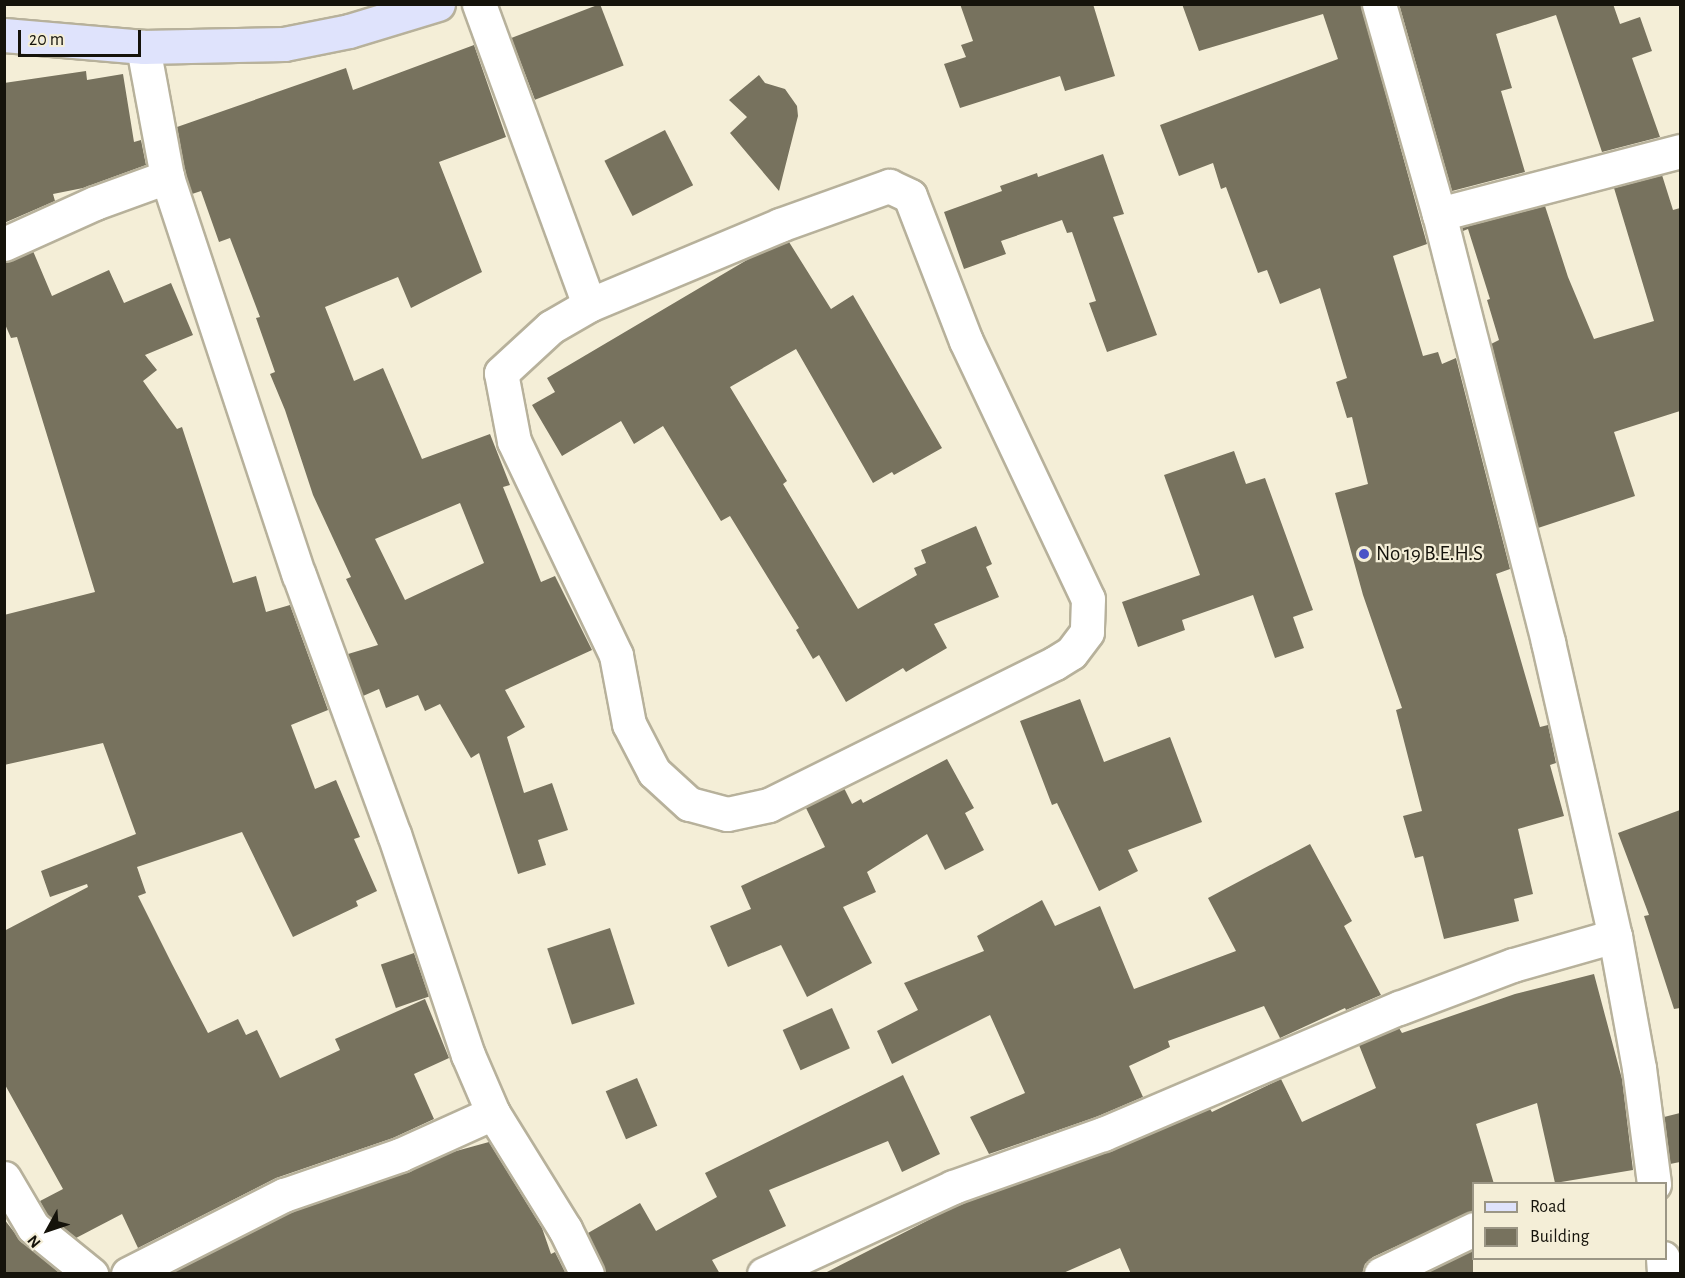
<!DOCTYPE html>
<style>
body{margin:0}
#map{position:relative;width:1685px;height:1278px;overflow:hidden;background:#f4eed7;font-family:"Alegreya Sans",sans-serif}
div>[style]{position:absolute}
.building>*{inset:0;background:#77725e;transform-origin:0 0}
.roads{filter:drop-shadow(2px 0 #b7b19b) drop-shadow(-2px 0 #b7b19b) drop-shadow(0 2px #b7b19b) drop-shadow(0 -2px #b7b19b)}
.street>*{height:33px;margin:-16.5px;padding:0 16.5px;transform-origin:16.5px;border-radius:16.5px;background:#fff}
.secondary>*{height:33px;margin:-16.5px;padding:0 16.5px;transform-origin:16.5px;border-radius:16.5px;background:#dfe3fc}
.dots>*{width:16px;height:16px;translate:-50% -50%;box-sizing:border-box;border:3px solid #f4eed7;border-radius:50%}
span{translate:-50% -50%;white-space:nowrap;text-align:center;line-height:1.15;-webkit-text-stroke:4.5px #f4eed7;paint-order:stroke}
.poi-label{font-size:21px;color:#15130b}
.left{translate:0 -50%;text-align:left}
.frame{position:absolute;inset:0;border:6px solid #15130b;pointer-events:none}
.legend{position:absolute;left:1472px;top:1182px;width:195px;height:78px;box-sizing:border-box;background:#f4eed7;border:2px solid #9b9685;margin:0;padding:8px 10px;list-style:none;font-size:18px;color:#15130b}
.legend li{display:flex;align-items:center;gap:12px;height:30px}
.legend b{width:30px;border:2px solid #9b9685}
.north{position:absolute;left:18px;top:1200px;width:60px;height:60px;-webkit-text-stroke:4px #f4eed7;paint-order:stroke;rotate:230deg;font-size:16px;font-weight:700;line-height:24px;text-align:center;color:#15130b}
.north::after{content:'';display:block;margin:auto;width:21px;height:27px;background:#15130b;clip-path:polygon(50% 0,100% 100%,50% 72%,0 100%)}
.scale{position:absolute;left:18px;top:30px;width:123px;height:27px;box-sizing:border-box;border:3px solid #15130b;border-top:0;padding-left:8px;font-size:18px;line-height:21px;white-space:nowrap;color:#15130b;-webkit-text-stroke:4px #f4eed7;paint-order:stroke}
</style>
<div id="map">
<div class="building">
<div style="left:600px;top:4px;width:66px;height:95px;rotate:69deg"></div>
<div style="clip-path:polygon(960px 4px,1093px 4px,1115px 76px,1065px 91px,1060px 76px,960px 108px,944px 64px,966px 57px,961px 45px,973px 41px)"></div>
<div style="clip-path:polygon(1182px 4px,1361px 4px,1427px 244px,1393px 256px,1423px 356px,1438px 352px,1442px 364px,1456px 358px,1510px 569px,1496px 574px,1540px 727px,1548px 725px,1556px 763px,1550px 765px,1564px 816px,1518px 829px,1533px 894px,1514px 899px,1519px 921px,1444px 939px,1423px 856px,1415px 858px,1403px 816px,1422px 811px,1396px 710px,1402px 708px,1363px 595px,1335px 493px,1368px 484px,1352px 417px,1347px 418px,1336px 382px,1347px 378px,1320px 288px,1280px 304px,1267px 270px,1258px 273px,1226px 187px,1221px 189px,1213px 163px,1179px 176px,1160px 125px,1338px 59px,1323px 14px,1199px 51px)"></div>
<div style="clip-path:polygon(1399px 4px,1613px 4px,1620px 24px,1640px 17px,1652px 51px,1632px 58px,1660px 137px,1602px 152px,1556px 15px,1496px 34px,1512px 88px,1501px 91px,1525px 172px,1452px 191px)"></div>
<div style="clip-path:polygon(evenodd,474px 45px,506px 137px,439px 162px,482px 272px,411px 308px,398px 277px,325px 307px,354px 381px,383px 368px,422px 459px,490px 434px,510px 485px,503px 487px,541px 582px,555px 576px,592px 650px,505px 690px,525px 727px,507px 737px,524px 793px,552px 783px,568px 830px,538px 840px,546px 865px,518px 874px,479px 753px,471px 758px,440px 704px,425px 711px,418px 695px,386px 708px,379px 689px,363px 696px,348px 654px,378px 645px,346px 579px,351px 577px,313px 495px,285px 410px,270px 374px,275px 372px,256px 318px,260px 317px,230px 238px,219px 242px,201px 191px,192px 194px,185px 172px,177px 127px,346px 68px,353px 90px,474px 45px,460px 503px,484px 563px,405px 600px,375px 539px,460px 503px)"></div>
<div style="clip-path:polygon(86px 71px,87px 80px,123px 74px,134px 142px,141px 140px,146px 165px,83px 188px,53px 194px,55px 201px,4px 223px,4px 83px)"></div>
<div style="clip-path:polygon(759px 75px,765px 83px,785px 89px,797px 106px,798px 116px,779px 191px,730px 133px,747px 117px,729px 100px)"></div>
<div style="left:665px;top:130px;width:62px;height:68px;rotate:63deg"></div>
<div style="clip-path:polygon(1103px 154px,1124px 214px,1113px 217px,1157px 335px,1107px 352px,1089px 303px,1096px 301px,1072px 232px,1067px 233px,1062px 220px,1001px 241px,1006px 254px,964px 269px,944px 212px,1002px 191px,1000px 186px,1037px 173px,1038px 177px)"></div>
<div style="clip-path:polygon(1662px 175px,1673px 210px,1680px 208px,1680px 411px,1614px 432px,1635px 496px,1538px 528px,1491px 344px,1499px 340px,1487px 300px,1490px 299px,1468px 229px,1463px 231px,1462px 227px,1545px 206px,1568px 277px,1594px 339px,1654px 321px,1614px 188px)"></div>
<div style="clip-path:polygon(789px 242px,831px 309px,853px 295px,942px 448px,894px 475px,892px 472px,873px 483px,796px 349px,730px 387px,787px 481px,783px 484px,858px 609px,917px 575px,914px 568px,926px 563px,921px 550px,976px 526px,992px 564px,986px 567px,999px 597px,934px 624px,947px 648px,906px 672px,903px 668px,846px 702px,819px 655px,813px 659px,796px 630px,799px 628px,730px 516px,721px 521px,663px 426px,634px 444px,621px 421px,562px 456px,532px 405px,555px 392px,547px 378px,752px 257px)"></div>
<div style="clip-path:polygon(33px 251px,52px 296px,109px 270px,124px 303px,171px 283px,193px 335px,145px 355px,157px 370px,143px 381px,177px 429px,182px 427px,233px 583px,256px 576px,266px 612px,290px 605px,328px 710px,291px 725px,315px 789px,336px 780px,360px 837px,354px 839px,377px 891px,356px 901px,358px 906px,293px 937px,242px 832px,137px 867px,146px 893px,138px 896px,172px 964px,208px 1033px,238px 1019px,246px 1035px,257px 1030px,280px 1078px,340px 1050px,335px 1039px,425px 999px,449px 1058px,414px 1074px,434px 1119px,393px 1138px,276px 1178px,138px 1248px,122px 1214px,76px 1238px,47px 1215px,40px 1201px,63px 1189px,4px 1083px,4px 931px,88px 887px,87px 884px,50px 897px,41px 871px,136px 834px,103px 743px,4px 765px,4px 615px,95px 592px,17px 337px,11px 338px,4px 322px,4px 262px)"></div>
<div style="clip-path:polygon(1234px 451px,1246px 484px,1265px 478px,1313px 610px,1293px 617px,1304px 648px,1275px 658px,1253px 595px,1182px 620px,1185px 630px,1138px 647px,1122px 602px,1200px 575px,1164px 475px)"></div>
<div style="clip-path:polygon(1080px 699px,1104px 762px,1170px 737px,1202px 822px,1128px 850px,1138px 871px,1099px 891px,1057px 803px,1052px 805px,1020px 721px)"></div>
<div style="clip-path:polygon(947px 759px,974px 808px,965px 813px,984px 850px,945px 870px,927px 834px,867px 872px,876px 892px,843px 907px,872px 963px,807px 997px,781px 945px,728px 967px,710px 926px,751px 909px,741px 886px,825px 847px,806px 808px,844px 788px,852px 804px,861px 799px,863px 803px)"></div>
<div style="clip-path:polygon(1680px 810px,1680px 1008px,1674px 1009px,1644px 916px,1649px 915px,1618px 833px)"></div>
<div style="clip-path:polygon(1310px 844px,1352px 921px,1344px 926px,1381px 995px,1346px 1010px,1345px 1008px,1280px 1038px,1264px 1006px,1168px 1041px,1170px 1047px,1129px 1066px,1143px 1097px,1096px 1117px,989px 1154px,970px 1117px,1025px 1093px,990px 1015px,892px 1064px,877px 1031px,918px 1010px,904px 983px,984px 951px,977px 936px,1042px 900px,1055px 926px,1100px 906px,1134px 989px,1236px 951px,1208px 898px)"></div>
<div style="left:610px;top:928px;width:80px;height:66px;rotate:72deg"></div>
<div style="left:414px;top:953px;width:46px;height:35px;rotate:71deg"></div>
<div style="clip-path:polygon(1594px 974px,1622px 1079px,1633px 1170px,1555px 1183px,1537px 1103px,1476px 1124px,1494px 1184px,1473px 1184px,1473px 1211px,1373px 1257px,1365px 1264px,1362px 1274px,1131px 1274px,1120px 1248px,1061px 1274px,823px 1274px,960px 1204px,1109px 1152px,1210px 1109px,1212px 1112px,1281px 1079px,1302px 1122px,1376px 1088px,1359px 1045px,1399px 1028px,1402px 1033px,1515px 994px)"></div>
<div style="left:832px;top:1008px;width:44px;height:54px;rotate:66deg"></div>
<div style="clip-path:polygon(903px 1075px,940px 1154px,902px 1172px,888px 1141px,769px 1190px,786px 1226px,712px 1260px,720px 1274px,605px 1274px,588px 1233px,640px 1203px,656px 1231px,717px 1197px,705px 1173px)"></div>
<div style="left:637px;top:1078px;width:52px;height:34px;rotate:67deg"></div>
<div style="clip-path:polygon(1680px 1113px,1680px 1162px,1670px 1164px,1664px 1117px)"></div>
<div style="clip-path:polygon(489px 1142px,542px 1228px,551px 1254px,555px 1252px,566px 1274px,170px 1274px,291px 1212px,406px 1173px,449px 1153px)"></div>
<div style="clip-path:polygon(4px 1219px,21px 1241px,61px 1274px,4px 1274px)"></div>
<div style="clip-path:polygon(1473px 1250px,1473px 1274px,1425px 1274px)"></div>
</div>
<div class="roads">
<div class="street">
<div style="left:479px;top:4px;width:320px;rotate:69.9deg"></div>
<div style="left:1379px;top:4px;width:218px;rotate:74.1deg"></div>
<div style="left:1439px;top:214px;width:442px;rotate:75.7deg"></div>
<div style="left:1548px;top:642px;width:302px;rotate:77.2deg"></div>
<div style="left:1615px;top:936px;width:134px;rotate:79.7deg"></div>
<div style="left:1639px;top:1068px;width:117px;rotate:82.6deg"></div>
<div style="left:143px;top:47px;width:132px;rotate:79.5deg"></div>
<div style="left:167px;top:177px;width:419px;rotate:71.7deg"></div>
<div style="left:299px;top:575px;width:276px;rotate:69.9deg"></div>
<div style="left:394px;top:834px;width:233px;rotate:71.5deg"></div>
<div style="left:468px;top:1055px;width:63px;rotate:66.7deg"></div>
<div style="left:493px;top:1113px;width:137px;rotate:58.2deg"></div>
<div style="left:565px;top:1229px;width:50px;rotate:63.9deg"></div>
<div style="left:889px;top:186px;width:23px;rotate:25deg"></div>
<div style="left:910px;top:196px;width:155px;rotate:68.9deg"></div>
<div style="left:966px;top:341px;width:285px;rotate:64.7deg"></div>
<div style="left:1088px;top:599px;width:33px;rotate:92deg"></div>
<div style="left:1087px;top:632px;width:26px;rotate:127deg"></div>
<div style="left:1071px;top:653px;width:19px;rotate:148deg"></div>
<div style="left:1055px;top:663px;width:319px;rotate:153.6deg"></div>
<div style="left:769px;top:805px;width:43px;rotate:167.9deg"></div>
<div style="left:727px;top:814px;width:39px;rotate:-165deg"></div>
<div style="left:689px;top:804px;width:47px;rotate:-137.6deg"></div>
<div style="left:654px;top:772px;width:54px;rotate:-117.5deg"></div>
<div style="left:629px;top:724px;width:70px;rotate:-100.7deg"></div>
<div style="left:616px;top:655px;width:237px;rotate:-115.5deg"></div>
<div style="left:514px;top:441px;width:69px;rotate:-100.8deg"></div>
<div style="left:501px;top:373px;width:68px;rotate:-42.6deg"></div>
<div style="left:551px;top:327px;width:44px;rotate:-30.1deg"></div>
<div style="left:589px;top:305px;width:207px;rotate:-22.7deg"></div>
<div style="left:780px;top:225px;width:116px;rotate:-19.7deg"></div>
<div style="left:1439px;top:214px;width:249px;rotate:-14.6deg"></div>
<div style="left:4px;top:244px;width:100px;rotate:-24.3deg"></div>
<div style="left:95px;top:203px;width:77px;rotate:-19.9deg"></div>
<div style="left:4px;top:1178px;width:57px;rotate:59.4deg"></div>
<div style="left:33px;top:1227px;width:75px;rotate:39deg"></div>
<div style="left:1663px;top:1258px;width:16px;rotate:86deg"></div>
<div style="left:128px;top:1274px;width:175px;rotate:-26.9deg"></div>
<div style="left:284px;top:1195px;width:123px;rotate:-19deg"></div>
<div style="left:400px;top:1155px;width:102px;rotate:-24.3deg"></div>
<div style="left:764px;top:1274px;width:208px;rotate:-24.7deg"></div>
<div style="left:953px;top:1187px;width:159px;rotate:-19.5deg"></div>
<div style="left:1103px;top:1134px;width:322px;rotate:-23.1deg"></div>
<div style="left:1399px;top:1008px;width:122px;rotate:-20.7deg"></div>
<div style="left:1513px;top:965px;width:106px;rotate:-15.9deg"></div>
<div style="left:1381px;top:1274px;width:103px;rotate:-25.8deg"></div>
</div>
<div class="secondary">
<div style="left:4px;top:35px;width:140px;rotate:4.9deg"></div>
<div style="left:143px;top:47px;width:141px;rotate:-1.2deg"></div>
<div style="left:284px;top:44px;width:66px;rotate:-11.3deg"></div>
<div style="left:349px;top:31px;width:93px;rotate:-16.9deg"></div>
</div>
</div>
<div class="dots">
<div style="left:1364px;top:554px;background:#4952c7"></div>
</div>
<div class="poi-label">
<span class="left" style="left:1376px;top:554px">No 19 B.E.H.S</span>
</div>
<div class="frame"></div>
<ul class="legend">
<li><b style="height:8px;background:#dfe3fc"></b>Road</li>
<li><b style="height:16px;background:#77725e"></b>Building</li>
</ul>
<div class="north">N</div>
<div class="scale">20 m</div>
</div>
